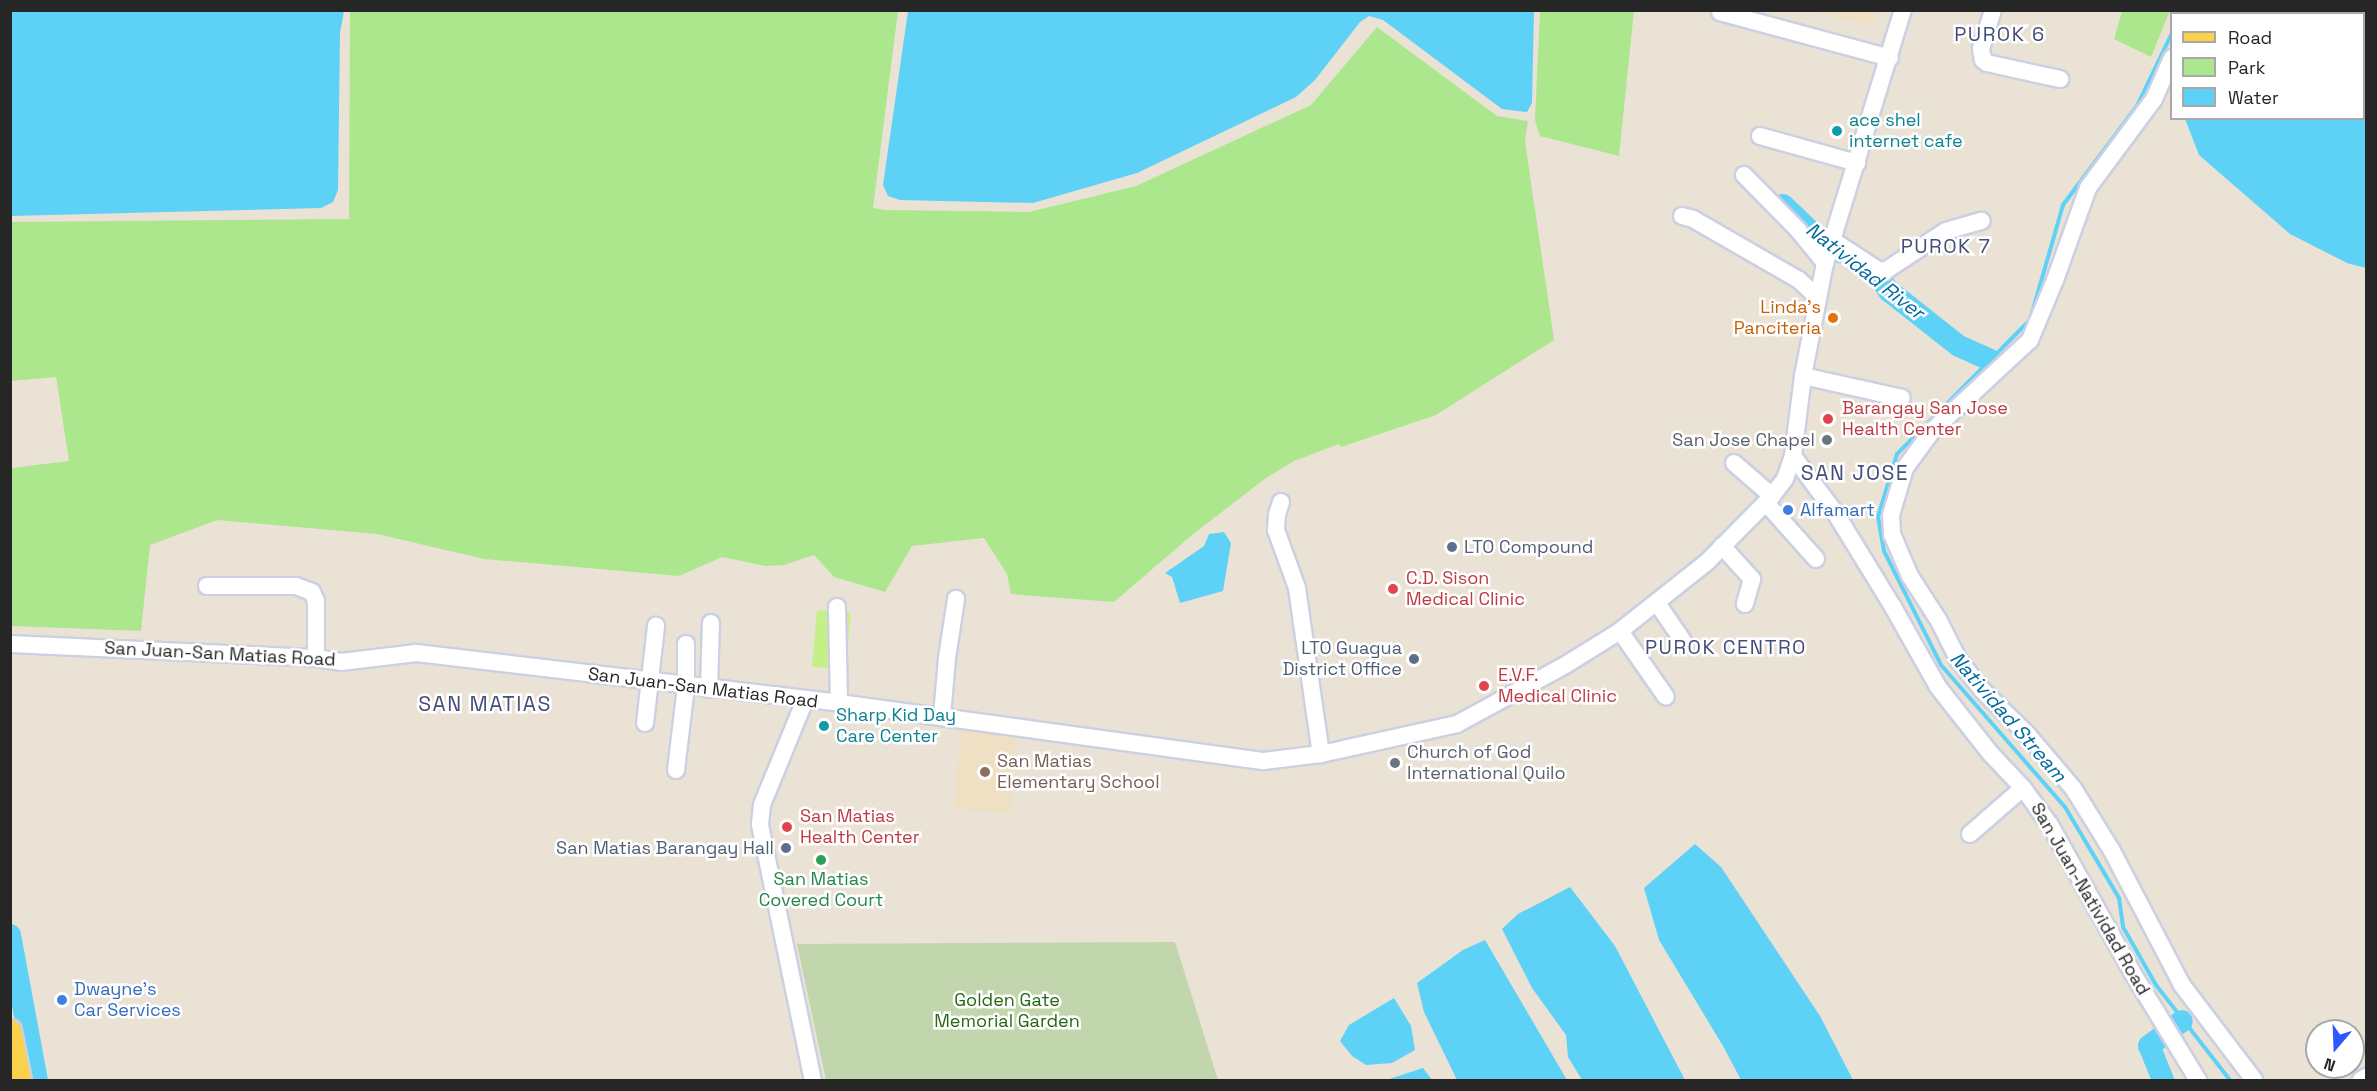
<!DOCTYPE html>
<style>
body{margin:0}
#map{position:relative;width:2377px;height:1091px;overflow:hidden;background:#ebe2d6;font-family:"Space Grotesk",sans-serif}
div>[style]{position:absolute}
.education>*{inset:0;background:#efe0c3;transform-origin:0 0}
.green>*{inset:0;background:#ade78d}
.cemetery>*{inset:0;background:#c1d6ac}
.pitch>*{inset:0;background:#c5f087;transform-origin:0 0}
.water>*{inset:0;background:#5ed1f7}
.stream>*{height:4px;margin:-2px;padding:0 2px;transform-origin:2px;border-radius:2px;background:#5ed1f7}
.river>*{height:22px;margin:-11px;padding:0 11px;transform-origin:11px;border-radius:11px;background:#5ed1f7}
.roads{filter:drop-shadow(2px 0 #cbd0e2) drop-shadow(-2px 0 #cbd0e2) drop-shadow(0 2px #cbd0e2) drop-shadow(0 -2px #cbd0e2)}
.minor>*{height:16px;margin:-8px;padding:0 8px;transform-origin:8px;border-radius:8px;background:#fff}
.major>*{height:21px;margin:-10.5px;padding:0 10.5px;transform-origin:10.5px;border-radius:10.5px;background:#fbd04b}
.dots>*{width:16px;height:16px;translate:-50% -50%;box-sizing:border-box;border:3px solid #fff;border-radius:50%}
span{translate:-50% -50%;white-space:nowrap;text-align:center;line-height:1.15;-webkit-text-stroke:5px #fff;paint-order:stroke}
.culture-label{font-size:18px;color:#0d838f}
.left{translate:0 -50%;text-align:left}
.food-label{font-size:18px;color:#c56008}
.right{translate:-100% -50%;text-align:right}
.health-label{font-size:18px;color:#be3a42}
.worship-label{font-size:18px;color:#5b616d}
.shop-label{font-size:18px;color:#366cbe}
.service-label{font-size:18px;color:#4e5e75}
.street-label{font-size:18px;color:#262626}
.education-label{font-size:18px;color:#785e54}
.leisure-label{font-size:18px;color:#27864d}
.park-label{font-size:18px;color:#256713}
.neighbourhood-label{font-size:20px;color:#444e7a;letter-spacing:1.5px}
.water-label{font-size:20px;color:#036a9e;font-style:italic}
.quarter-label{font-size:21px;color:#444e7a;letter-spacing:1.5px}
.frame{position:absolute;inset:0;border:12px solid #262626;pointer-events:none}
.legend{position:absolute;left:2170px;top:12px;width:195px;height:108px;box-sizing:border-box;background:#fff;border:2px solid #a8a8a8;margin:0;padding:8px 10px;list-style:none;font-size:18px;color:#262626}
.legend li{display:flex;align-items:center;gap:12px;height:30px}
.legend b{width:30px;border:2px solid #a8a8a8}
.north{position:absolute;left:2305px;top:1019px;width:60px;height:60px;box-sizing:border-box;background:#fff;border:2px solid #a8a8a8;border-radius:50%;rotate:199deg;font-size:16px;font-weight:700;line-height:24px;text-align:center;color:#262626}
.north::after{content:'';display:block;margin:auto;width:21px;height:27px;background:#2f58ff;clip-path:polygon(50% 0,100% 100%,50% 72%,0 100%)}
</style>
<div id="map">
<div class="education">
<div style="clip-path:polygon(1814px 11px,1874px 11px,1873px 27px)"></div>
<div style="left:961px;top:730px;width:56px;height:79px;rotate:5deg"></div>
</div>
<div class="green">
<div style="clip-path:polygon(350px 11px,898px 11px,873px 208px,886px 210px,1029px 212px,1136px 186px,1311px 105px,1377px 27px,1497px 116px,1528px 121px,1525px 141px,1554px 340px,1436px 415px,1341px 447px,1339px 444px,1294px 461px,1266px 478px,1192px 535px,1114px 602px,1011px 594px,1007px 574px,984px 538px,912px 546px,885px 592px,834px 577px,814px 555px,784px 565px,765px 566px,722px 557px,679px 576px,484px 559px,377px 534px,217px 520px,150px 545px,141px 631px,11px 626px,11px 468px,69px 461px,56px 377px,11px 381px,11px 222px,349px 219px)"></div>
<div style="clip-path:polygon(1540px 11px,1634px 11px,1619px 156px,1540px 136px,1535px 120px)"></div>
<div style="clip-path:polygon(2122px 11px,2170px 11px,2151px 57px,2114px 39px)"></div>
</div>
<div class="cemetery">
<div style="clip-path:polygon(1175px 942px,1218px 1080px,826px 1080px,797px 944px)"></div>
</div>
<div class="pitch">
<div style="left:817px;top:610px;width:34px;height:57px;rotate:5deg"></div>
</div>
<div class="water">
<div style="clip-path:polygon(10px 11px,344px 11px,340px 33px,338px 190px,333px 202px,321px 208px,11px 216px)"></div>
<div style="clip-path:polygon(908px 11px,1534px 11px,1532px 103px,1527px 112px,1502px 109px,1383px 20px,1369px 16px,1360px 22px,1315px 80px,1296px 97px,1137px 173px,1033px 203px,900px 200px,888px 196px,883px 185px)"></div>
<div style="clip-path:polygon(2201px 11px,2366px 11px,2366px 268px,2347px 263px,2290px 234px,2199px 155px,2185px 119px,2364px 118px,2364px 14px,2200px 13px)"></div>
<div style="clip-path:polygon(1224px 532px,1231px 543px,1223px 591px,1180px 603px,1172px 577px,1165px 573px,1204px 546px,1209px 534px)"></div>
<div style="clip-path:polygon(1695px 844px,1721px 867px,1820px 1016px,1853px 1080px,1741px 1080px,1723px 1046px,1659px 940px,1644px 888px)"></div>
<div style="clip-path:polygon(1570px 887px,1615px 946px,1685px 1080px,1582px 1080px,1568px 1057px,1566px 1035px,1532px 988px,1502px 929px,1518px 914px)"></div>
<div style="clip-path:polygon(1485px 940px,1567px 1080px,1457px 1080px,1424px 1012px,1417px 983px,1463px 950px)"></div>
<div style="clip-path:polygon(1394px 998px,1411px 1026px,1415px 1050px,1392px 1063px,1366px 1065px,1352px 1056px,1340px 1041px,1349px 1025px)"></div>
<div style="clip-path:polygon(1423px 1068px,1432px 1080px,1386px 1080px)"></div>
</div>
<div class="stream">
<div style="left:2180px;top:14px;width:4px;rotate:-76deg"></div>
<div style="left:2172px;top:33px;width:81px;rotate:115.6deg"></div>
<div style="left:2137px;top:106px;width:124px;rotate:126.8deg"></div>
<div style="left:2063px;top:205px;width:120px;rotate:106deg"></div>
<div style="left:2030px;top:320px;width:189px;rotate:134.8deg"></div>
<div style="left:1897px;top:454px;width:66px;rotate:106.8deg"></div>
<div style="left:1878px;top:517px;width:35px;rotate:80deg"></div>
<div style="left:1884px;top:551px;width:127px;rotate:63.4deg"></div>
<div style="left:1941px;top:665px;width:189px;rotate:48.9deg"></div>
<div style="left:2065px;top:807px;width:106px;rotate:59.3deg"></div>
<div style="left:2119px;top:898px;width:29px;rotate:82deg"></div>
<div style="left:2123px;top:927px;width:67px;rotate:60.4deg"></div>
<div style="left:2156px;top:985px;width:120px;rotate:52.1deg"></div>
</div>
<div class="river">
<div style="left:1783px;top:205px;width:62px;rotate:43.7deg"></div>
<div style="left:1828px;top:248px;width:23px;rotate:18deg"></div>
<div style="left:1850px;top:255px;width:33px;rotate:35deg"></div>
<div style="left:1877px;top:274px;width:21px;rotate:55deg"></div>
<div style="left:1889px;top:291px;width:89px;rotate:38.2deg"></div>
<div style="left:1959px;top:346px;width:34px;rotate:24deg"></div>
<div style="left:10px;top:935px;width:147px;rotate:79.5deg"></div>
<div style="left:2163px;top:1080px;width:37px;rotate:-112deg"></div>
<div style="left:2149px;top:1046px;width:41px;rotate:-37.1deg"></div>
</div>
<div class="roads">
<div class="minor">
<div style="left:1993px;top:10px;width:41px;rotate:107.1deg"></div>
<div style="left:1981px;top:49px;width:11px;rotate:80deg"></div>
<div style="left:1983px;top:60px;width:5px;rotate:37deg"></div>
<div style="left:1987px;top:63px;width:75px;rotate:12.4deg"></div>
<div style="left:1720px;top:12px;width:176px;rotate:15.1deg"></div>
<div style="left:2189px;top:14px;width:4px;rotate:-76deg"></div>
<div style="left:2172px;top:58px;width:45px;rotate:113.7deg"></div>
<div style="left:2154px;top:99px;width:111px;rotate:126.6deg"></div>
<div style="left:2088px;top:188px;width:98px;rotate:109.7deg"></div>
<div style="left:2055px;top:280px;width:65px;rotate:112.6deg"></div>
<div style="left:2030px;top:340px;width:134px;rotate:137.1deg"></div>
<div style="left:1932px;top:431px;width:46px;rotate:126.1deg"></div>
<div style="left:1905px;top:468px;width:49px;rotate:106.6deg"></div>
<div style="left:1891px;top:515px;width:19px;rotate:87deg"></div>
<div style="left:1892px;top:534px;width:46px;rotate:66.8deg"></div>
<div style="left:1910px;top:576px;width:54px;rotate:57.2deg"></div>
<div style="left:1939px;top:621px;width:42px;rotate:63.4deg"></div>
<div style="left:1958px;top:659px;width:39px;rotate:52deg"></div>
<div style="left:1982px;top:690px;width:63px;rotate:44.4deg"></div>
<div style="left:2027px;top:734px;width:71px;rotate:49.6deg"></div>
<div style="left:2073px;top:788px;width:74px;rotate:58.2deg"></div>
<div style="left:2112px;top:851px;width:151px;rotate:62.4deg"></div>
<div style="left:2182px;top:985px;width:119px;rotate:52.8deg"></div>
<div style="left:1760px;top:136px;width:101px;rotate:15.6deg"></div>
<div style="left:1744px;top:175px;width:77px;rotate:45.5deg"></div>
<div style="left:1798px;top:230px;width:43px;rotate:50.7deg"></div>
<div style="left:1682px;top:216px;width:11px;rotate:15deg"></div>
<div style="left:1693px;top:219px;width:122px;rotate:29.9deg"></div>
<div style="left:1799px;top:280px;width:25px;rotate:43deg"></div>
<div style="left:1832px;top:240px;width:55px;rotate:33.1deg"></div>
<div style="left:1878px;top:270px;width:7px;rotate:8deg"></div>
<div style="left:1885px;top:271px;width:73px;rotate:-33.3deg"></div>
<div style="left:1946px;top:231px;width:37px;rotate:-16deg"></div>
<div style="left:1803px;top:376px;width:101px;rotate:12.5deg"></div>
<div style="left:1793px;top:456px;width:72px;rotate:53.4deg"></div>
<div style="left:1836px;top:514px;width:109px;rotate:58.5deg"></div>
<div style="left:1893px;top:607px;width:92px;rotate:60.6deg"></div>
<div style="left:1938px;top:687px;width:85px;rotate:51.7deg"></div>
<div style="left:1991px;top:754px;width:47px;rotate:46.7deg"></div>
<div style="left:2023px;top:788px;width:46px;rotate:53.9deg"></div>
<div style="left:2050px;top:825px;width:168px;rotate:60.8deg"></div>
<div style="left:2132px;top:972px;width:127px;rotate:58.6deg"></div>
<div style="left:1734px;top:463px;width:50px;rotate:41deg"></div>
<div style="left:1281px;top:502px;width:13px;rotate:108deg"></div>
<div style="left:1277px;top:514px;width:16px;rotate:94deg"></div>
<div style="left:1276px;top:530px;width:62px;rotate:70.1deg"></div>
<div style="left:1297px;top:588px;width:168px;rotate:81.8deg"></div>
<div style="left:1766px;top:503px;width:75px;rotate:48.2deg"></div>
<div style="left:1722px;top:546px;width:45px;rotate:47.7deg"></div>
<div style="left:1752px;top:579px;width:26px;rotate:106deg"></div>
<div style="left:207px;top:586px;width:89px"></div>
<div style="left:296px;top:586px;width:17px;rotate:21deg"></div>
<div style="left:312px;top:592px;width:10px;rotate:66deg"></div>
<div style="left:316px;top:601px;width:57px;rotate:90deg"></div>
<div style="left:1657px;top:603px;width:46px;rotate:55.6deg"></div>
<div style="left:837px;top:607px;width:96px;rotate:88.8deg"></div>
<div style="left:1620px;top:631px;width:80px;rotate:55.1deg"></div>
<div style="left:10px;top:644px;width:306px;rotate:2.6deg"></div>
<div style="left:316px;top:658px;width:25px;rotate:9deg"></div>
<div style="left:341px;top:662px;width:76px;rotate:-6.8deg"></div>
<div style="left:416px;top:653px;width:426px;rotate:6.7deg"></div>
<div style="left:839px;top:703px;width:429px;rotate:7.8deg"></div>
<div style="left:1264px;top:761px;width:57px;rotate:-7deg"></div>
<div style="left:1321px;top:754px;width:139px;rotate:-12.4deg"></div>
<div style="left:1457px;top:724px;width:125px;rotate:-28.6deg"></div>
<div style="left:1567px;top:664px;width:62px;rotate:-31.9deg"></div>
<div style="left:1620px;top:631px;width:111px;rotate:-38.4deg"></div>
<div style="left:1707px;top:562px;width:93px;rotate:-45.4deg"></div>
<div style="left:1772px;top:496px;width:21px;rotate:-53deg"></div>
<div style="left:1785px;top:479px;width:24px;rotate:-71deg"></div>
<div style="left:1793px;top:456px;width:81px;rotate:-82.9deg"></div>
<div style="left:1803px;top:376px;width:115px;rotate:-79deg"></div>
<div style="left:1825px;top:263px;width:265px;rotate:-72.9deg"></div>
<div style="left:709px;top:689px;width:66px;rotate:-88.3deg"></div>
<div style="left:805px;top:700px;width:113px;rotate:112.3deg"></div>
<div style="left:762px;top:805px;width:20px;rotate:96deg"></div>
<div style="left:760px;top:825px;width:260px;rotate:78.3deg"></div>
<div style="left:942px;top:716px;width:58px;rotate:-85.1deg"></div>
<div style="left:947px;top:658px;width:60px;rotate:-81.3deg"></div>
<div style="left:645px;top:723px;width:98px;rotate:-83.5deg"></div>
<div style="left:676px;top:770px;width:85px;rotate:-83.2deg"></div>
<div style="left:686px;top:686px;width:42px;rotate:-90deg"></div>
<div style="left:1970px;top:834px;width:70px;rotate:-41deg"></div>
<div style="left:2361px;top:1080px;width:6px;rotate:-31deg"></div>
</div>
<div class="major">
<div style="left:10px;top:1030px;width:51px;rotate:78.7deg"></div>
</div>
</div>
<div class="dots">
<div style="left:1837px;top:131px;background:#0f9aa8"></div>
<div style="left:1833px;top:318px;background:#e8710a"></div>
<div style="left:1828px;top:419px;background:#e0444e"></div>
<div style="left:1827px;top:440px;background:#6b7280"></div>
<div style="left:1788px;top:510px;background:#3f7fe0"></div>
<div style="left:1452px;top:547px;background:#5c6f8a"></div>
<div style="left:1393px;top:589px;background:#e0444e"></div>
<div style="left:1414px;top:659px;background:#5c6f8a"></div>
<div style="left:1484px;top:686px;background:#e0444e"></div>
<div style="left:824px;top:726px;background:#0f9aa8"></div>
<div style="left:1395px;top:763px;background:#6b7280"></div>
<div style="left:985px;top:772px;background:#8d6e63"></div>
<div style="left:787px;top:827px;background:#e0444e"></div>
<div style="left:786px;top:848px;background:#5c6f8a"></div>
<div style="left:821px;top:860px;background:#2e9e5b"></div>
<div style="left:62px;top:1000px;background:#3f7fe0"></div>
</div>
<div class="culture-label">
<span class="left" style="left:1849px;top:131px">ace shel<br>internet cafe</span>
<span class="left" style="left:836px;top:726px">Sharp Kid Day<br>Care Center</span>
</div>
<div class="food-label">
<span class="right" style="left:1821px;top:318px">Linda's<br>Panciteria</span>
</div>
<div class="health-label">
<span class="left" style="left:1842px;top:419px">Barangay San Jose<br>Health Center</span>
<span class="left" style="left:1406px;top:589px">C.D. Sison<br>Medical Clinic</span>
<span class="left" style="left:1498px;top:686px">E.V.F.<br>Medical Clinic</span>
<span class="left" style="left:800px;top:827px">San Matias<br>Health Center</span>
</div>
<div class="worship-label">
<span class="right" style="left:1815px;top:440px">San Jose Chapel</span>
<span class="left" style="left:1407px;top:763px">Church of God<br>International Quilo</span>
</div>
<div class="shop-label">
<span class="left" style="left:1800px;top:510px">Alfamart</span>
<span class="left" style="left:74px;top:1000px">Dwayne's<br>Car Services</span>
</div>
<div class="service-label">
<span class="left" style="left:1464px;top:547px">LTO Compound</span>
<span class="right" style="left:1402px;top:659px">LTO Guagua<br>District Office</span>
<span class="right" style="left:774px;top:848px">San Matias Barangay Hall</span>
</div>
<div class="street-label">
<span style="left:220px;top:654px;rotate:3deg">San Juan-San Matias Road</span>
<span style="left:703px;top:688px;rotate:7deg">San Juan-San Matias Road</span>
<span style="left:2090px;top:899px;rotate:60deg">San Juan-Natividad Road</span>
</div>
<div class="education-label">
<span class="left" style="left:997px;top:772px">San Matias<br>Elementary School</span>
</div>
<div class="leisure-label">
<span style="left:821px;top:890px">San Matias<br>Covered Court</span>
</div>
<div class="park-label">
<span style="left:1007px;top:1011px">Golden Gate<br>Memorial Garden</span>
</div>
<div class="neighbourhood-label">
<span style="left:2000px;top:34px">PUROK 6</span>
<span style="left:1946px;top:246px">PUROK 7</span>
<span style="left:1726px;top:647px">PUROK CENTRO</span>
</div>
<div class="water-label">
<span style="left:1865px;top:271px;rotate:38deg">Natividad River</span>
<span style="left:2008px;top:717px;rotate:49deg">Natividad Stream</span>
</div>
<div class="quarter-label">
<span style="left:1855px;top:473px">SAN JOSE</span>
<span style="left:485px;top:704px">SAN MATIAS</span>
</div>
<div class="frame"></div>
<ul class="legend">
<li><b style="height:8px;background:#fbd04b"></b>Road</li>
<li><b style="height:16px;background:#ade78d"></b>Park</li>
<li><b style="height:16px;background:#5ed1f7"></b>Water</li>
</ul>
<div class="north">N</div>
</div>
